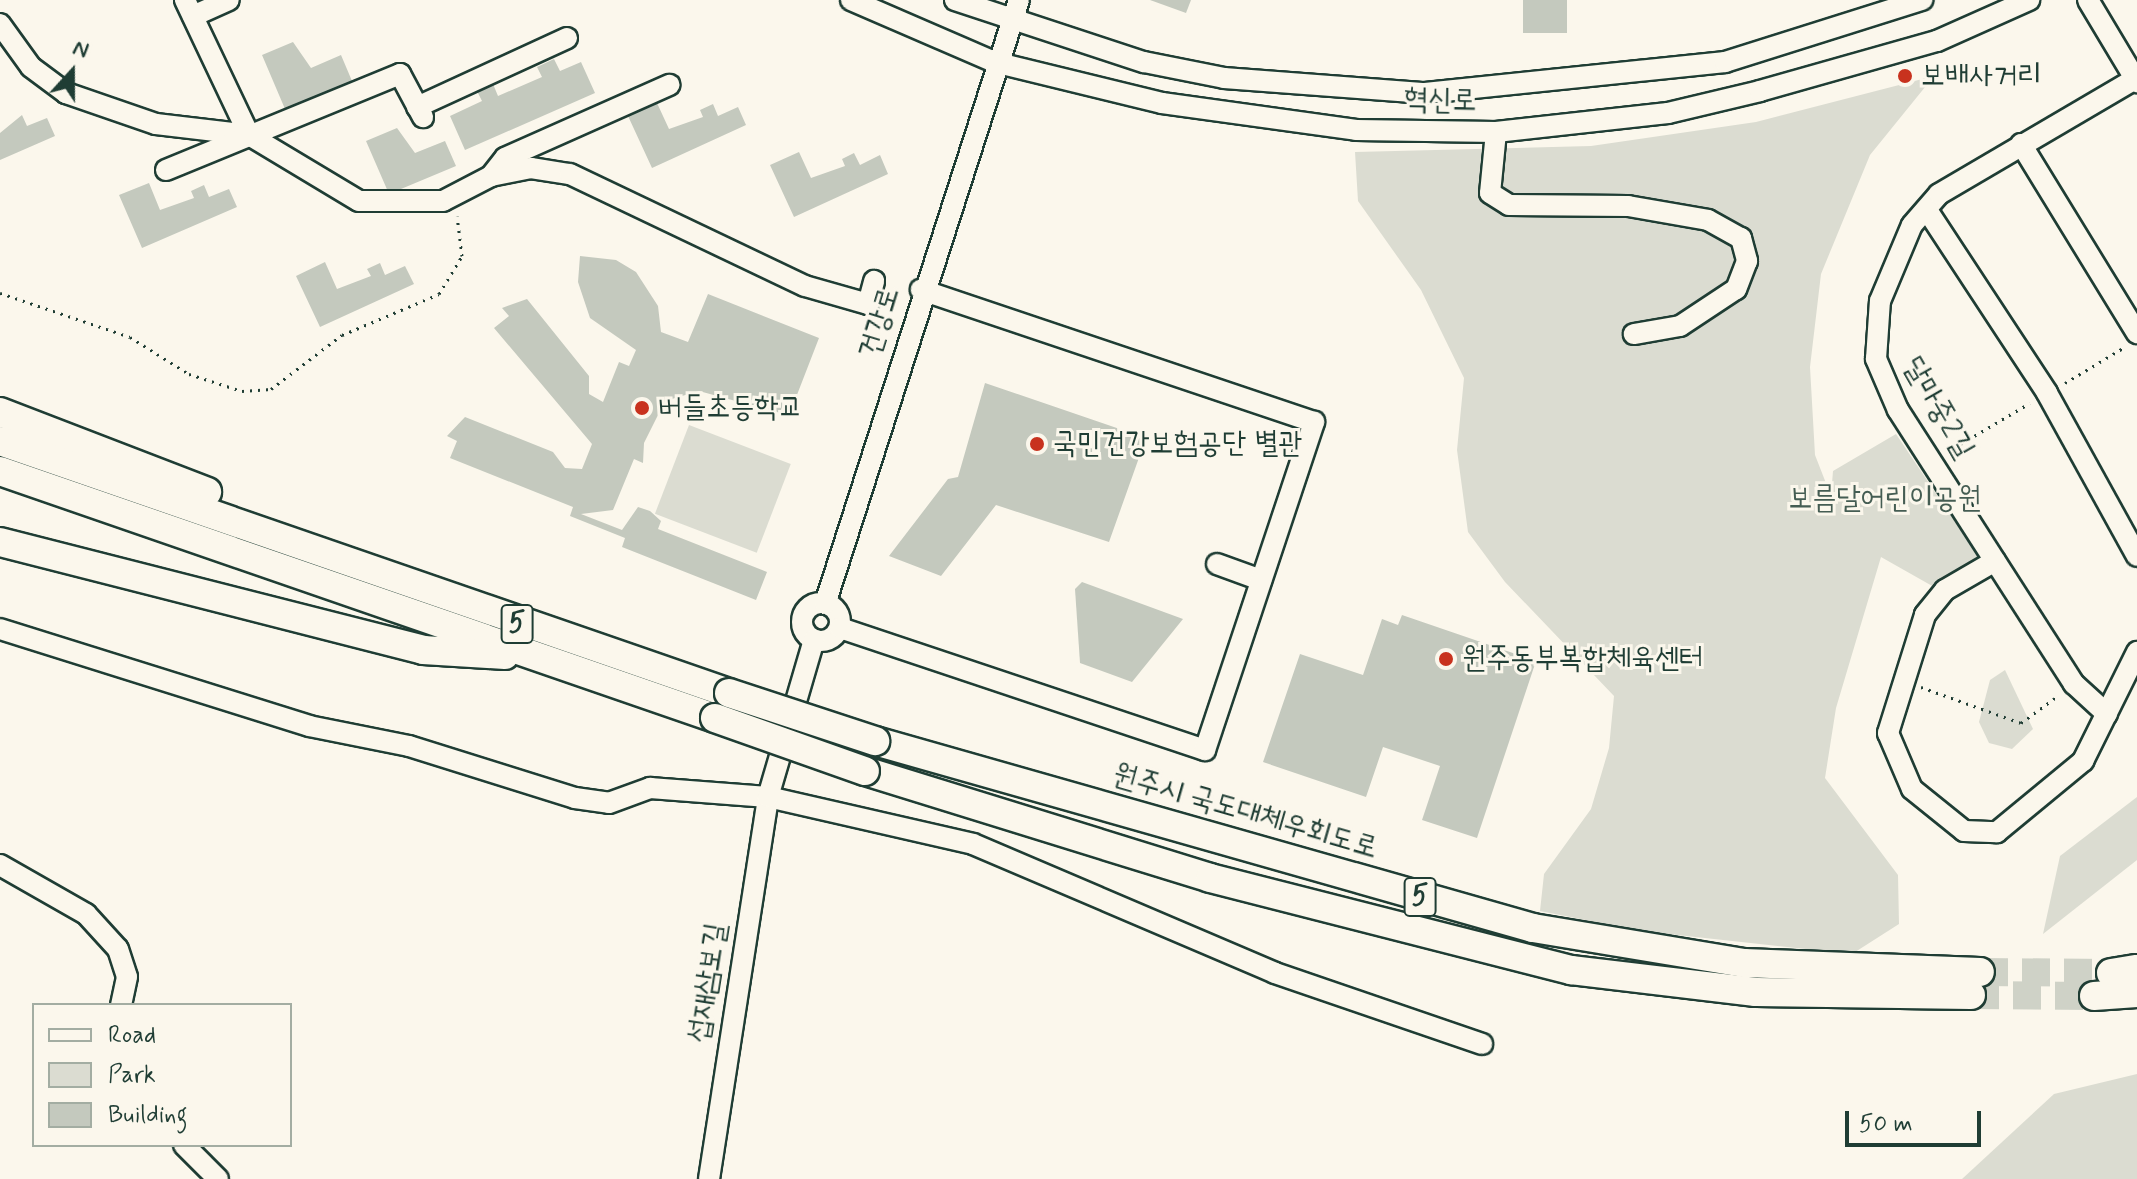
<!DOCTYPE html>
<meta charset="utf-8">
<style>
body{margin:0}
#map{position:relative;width:2137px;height:1179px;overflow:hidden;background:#fbf7ec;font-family:Mynerve,"Poor Story",sans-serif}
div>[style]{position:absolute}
.green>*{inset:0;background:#dbdcd1;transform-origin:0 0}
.building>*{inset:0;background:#c4c9be;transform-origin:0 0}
.highway-tunnel>*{height:28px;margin-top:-14px;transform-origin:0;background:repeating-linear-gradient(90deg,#cfd2c7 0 28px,transparent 0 42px)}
.path>*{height:3px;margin-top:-1.5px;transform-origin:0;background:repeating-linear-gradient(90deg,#1f3d34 0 2px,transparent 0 8px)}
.roads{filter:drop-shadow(2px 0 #1f3d34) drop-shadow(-2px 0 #1f3d34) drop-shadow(0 2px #1f3d34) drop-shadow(0 -2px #1f3d34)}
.minor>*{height:20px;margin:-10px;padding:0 10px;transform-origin:10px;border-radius:10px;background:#fbf7ec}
.minor>.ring{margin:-10px;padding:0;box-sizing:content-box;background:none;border:20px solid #fbf7ec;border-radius:50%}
.highway>*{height:28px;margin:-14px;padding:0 14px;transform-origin:14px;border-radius:14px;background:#fbf7ec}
.bridges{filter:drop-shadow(2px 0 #1f3d34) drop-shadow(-2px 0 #1f3d34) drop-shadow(0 2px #1f3d34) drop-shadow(0 -2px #1f3d34)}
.highway-bridge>*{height:28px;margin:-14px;padding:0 14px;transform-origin:14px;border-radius:14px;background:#fbf7ec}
.dots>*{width:22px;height:22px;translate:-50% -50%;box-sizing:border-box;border:4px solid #fbf7ec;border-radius:50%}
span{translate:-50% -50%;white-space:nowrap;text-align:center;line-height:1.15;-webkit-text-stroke:6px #fbf7ec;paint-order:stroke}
.shield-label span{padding:2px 6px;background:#fbf7ec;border:2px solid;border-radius:6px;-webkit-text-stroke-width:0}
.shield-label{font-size:28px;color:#1f3d34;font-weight:700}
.poi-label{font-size:30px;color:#1f3d34}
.left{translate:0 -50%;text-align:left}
.street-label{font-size:30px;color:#1f3d34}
.park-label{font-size:30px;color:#455d53}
.legend{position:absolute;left:32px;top:1003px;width:260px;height:144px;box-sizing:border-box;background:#fbf7ec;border:2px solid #a3ada2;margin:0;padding:10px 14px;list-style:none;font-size:24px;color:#1f3d34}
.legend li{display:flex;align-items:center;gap:16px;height:40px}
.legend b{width:40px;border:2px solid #a3ada2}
.north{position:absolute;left:32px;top:32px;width:80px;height:80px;-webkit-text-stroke:6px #fbf7ec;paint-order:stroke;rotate:21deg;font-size:22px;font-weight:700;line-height:32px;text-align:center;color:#1f3d34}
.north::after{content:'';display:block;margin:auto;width:28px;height:36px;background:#1f3d34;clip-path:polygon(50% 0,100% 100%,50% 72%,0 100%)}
.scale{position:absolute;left:1845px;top:1111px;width:136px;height:36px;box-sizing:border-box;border:4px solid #1f3d34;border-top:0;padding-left:10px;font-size:24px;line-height:28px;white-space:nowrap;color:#1f3d34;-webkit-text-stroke:6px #fbf7ec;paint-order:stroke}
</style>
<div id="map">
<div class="green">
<div style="clip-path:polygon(1934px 76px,1870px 155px,1821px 274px,1810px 367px,1815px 455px,1831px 496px,1833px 471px,1896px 434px,1978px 556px,1934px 587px,1881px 557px,1836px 708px,1825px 778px,1898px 875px,1899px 924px,1852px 954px,1641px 931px,1540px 911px,1544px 874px,1591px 809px,1609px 748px,1614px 696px,1505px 582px,1468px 532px,1457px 450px,1464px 378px,1421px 290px,1358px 201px,1355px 152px,1591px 146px,1756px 122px)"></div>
<div style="left:689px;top:425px;width:109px;height:95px;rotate:21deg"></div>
<div style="clip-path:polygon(2005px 670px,2033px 729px,2012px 749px,1989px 743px,1979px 722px,1990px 680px)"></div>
<div style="clip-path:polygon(2137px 797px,2137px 860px,2043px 934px,2060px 856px)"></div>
<div style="clip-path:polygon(2137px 1074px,2137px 1179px,1962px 1179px,2054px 1094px)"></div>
</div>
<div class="building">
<div style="clip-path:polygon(1150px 0,1191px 0,1186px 13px)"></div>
<div style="left:1523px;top:0;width:44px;height:33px"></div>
<div style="clip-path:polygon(293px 42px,311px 68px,341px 55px,352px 81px,285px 109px,262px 55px)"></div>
<div style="clip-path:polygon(554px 59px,560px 71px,581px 62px,595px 93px,465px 150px,450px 116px,482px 101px,477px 91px,493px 84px,498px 96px,542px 77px,537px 67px)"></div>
<div style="clip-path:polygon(657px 103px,669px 129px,703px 117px,700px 110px,713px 104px,718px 116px,738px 107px,746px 125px,652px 168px,628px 116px)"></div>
<div style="clip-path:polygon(22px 115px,27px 126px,47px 118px,55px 136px,0 160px,0 133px)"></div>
<div style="clip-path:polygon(397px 128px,415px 153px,445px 141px,456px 166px,389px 194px,366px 141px)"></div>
<div style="clip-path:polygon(799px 152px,811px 178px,845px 166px,842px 159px,854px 153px,860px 165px,880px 155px,888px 174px,794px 217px,770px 165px)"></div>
<div style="clip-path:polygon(149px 183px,160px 210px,194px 198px,191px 191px,204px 185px,209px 197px,229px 189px,237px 207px,142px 248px,119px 195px)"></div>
<div style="clip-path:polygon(580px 256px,616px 260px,636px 272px,658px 306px,661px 332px,688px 342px,708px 294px,819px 338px,795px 400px,784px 401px,780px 413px,699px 391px,665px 401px,644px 443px,643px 463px,634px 459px,613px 510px,581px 514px,622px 530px,638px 507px,650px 511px,661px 521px,658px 529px,767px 572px,756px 600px,622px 547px,625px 538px,570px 516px,573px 507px,450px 458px,457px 441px,447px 436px,465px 417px,553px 452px,565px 468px,582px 469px,592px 444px,494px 328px,509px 316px,502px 308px,527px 299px,589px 376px,589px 394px,603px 402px,619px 362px,629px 366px,636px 350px,590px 318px,578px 282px)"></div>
<div style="clip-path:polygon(325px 262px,337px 289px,371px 276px,367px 269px,380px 263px,385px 275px,405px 266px,414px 284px,320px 327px,296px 276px)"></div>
<div style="clip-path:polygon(985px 383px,1146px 438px,1109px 542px,996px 505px,941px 576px,889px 556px,948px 479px,958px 477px)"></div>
<div style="clip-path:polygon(1082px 582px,1183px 619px,1132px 682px,1080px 663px,1075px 589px)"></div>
<div style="clip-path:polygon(1402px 615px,1536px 661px,1477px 838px,1422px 820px,1440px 766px,1383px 747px,1366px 797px,1263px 762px,1300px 654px,1363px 675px,1382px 619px,1398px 625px)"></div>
</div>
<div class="highway-tunnel">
<div style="left:1980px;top:972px;width:131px;rotate:0.4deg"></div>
<div style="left:1971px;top:995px;width:123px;rotate:0.5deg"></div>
</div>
<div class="path">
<div style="left:0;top:293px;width:137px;rotate:18.7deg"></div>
<div style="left:130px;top:337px;width:70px;rotate:32.1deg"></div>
<div style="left:189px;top:374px;width:56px;rotate:17.8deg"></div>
<div style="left:242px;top:391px;width:29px;rotate:-4deg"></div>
<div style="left:271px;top:389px;width:89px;rotate:-37.3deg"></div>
<div style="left:342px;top:335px;width:105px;rotate:-22.9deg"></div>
<div style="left:439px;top:294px;width:44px;rotate:-58.8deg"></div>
<div style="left:462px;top:256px;width:40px;rotate:-97.1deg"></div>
<div style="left:2065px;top:383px;width:68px;rotate:-31.1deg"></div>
<div style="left:1947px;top:452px;width:96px;rotate:-30.6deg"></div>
<div style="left:1921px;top:687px;width:106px;rotate:19.8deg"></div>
<div style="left:2021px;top:723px;width:47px;rotate:-36.4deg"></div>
</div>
<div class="roads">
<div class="minor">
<div style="left:185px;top:0;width:149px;rotate:64.6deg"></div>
<div style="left:851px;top:0;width:156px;rotate:23.4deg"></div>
<div style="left:994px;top:62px;width:173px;rotate:13.7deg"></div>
<div style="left:1162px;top:103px;width:196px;rotate:7.9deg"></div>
<div style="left:1356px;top:130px;width:140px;rotate:0.8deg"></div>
<div style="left:1496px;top:132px;width:173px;rotate:-6.3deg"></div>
<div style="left:1668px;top:113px;width:95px;rotate:-13.4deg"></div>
<div style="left:1760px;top:91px;width:184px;rotate:-15.8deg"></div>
<div style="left:1937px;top:41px;width:101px;rotate:-24deg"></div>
<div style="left:955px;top:0;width:199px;rotate:18.2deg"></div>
<div style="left:1144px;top:62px;width:82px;rotate:11.3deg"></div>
<div style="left:1224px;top:78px;width:202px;rotate:4.3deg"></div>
<div style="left:1425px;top:93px;width:302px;rotate:-5.9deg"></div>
<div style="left:1725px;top:62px;width:207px;rotate:-17.5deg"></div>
<div style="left:2088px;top:0;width:96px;rotate:59.1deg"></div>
<div style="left:193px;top:16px;width:39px;rotate:-24deg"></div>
<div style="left:0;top:24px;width:53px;rotate:54.2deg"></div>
<div style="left:31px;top:67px;width:44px;rotate:36.6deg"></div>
<div style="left:66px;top:93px;width:95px;rotate:19deg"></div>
<div style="left:156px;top:124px;width:94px;rotate:6.7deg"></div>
<div style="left:249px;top:135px;width:128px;rotate:31deg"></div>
<div style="left:359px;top:201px;width:84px"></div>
<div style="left:443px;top:201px;width:54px;rotate:-27.5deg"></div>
<div style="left:491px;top:176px;width:41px;rotate:-11.3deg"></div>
<div style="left:531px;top:168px;width:39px;rotate:9deg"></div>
<div style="left:570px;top:174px;width:260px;rotate:25.5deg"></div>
<div style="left:805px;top:286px;width:66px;rotate:15.9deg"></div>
<div style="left:868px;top:304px;width:24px;rotate:-75deg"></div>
<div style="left:417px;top:107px;width:165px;rotate:-24.7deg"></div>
<div style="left:1496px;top:132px;width:61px;rotate:95.6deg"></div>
<div style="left:1490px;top:193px;width:22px;rotate:32deg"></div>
<div style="left:1509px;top:205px;width:119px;rotate:0.5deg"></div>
<div style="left:1628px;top:206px;width:81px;rotate:9.9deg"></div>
<div style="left:1708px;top:220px;width:38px;rotate:29deg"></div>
<div style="left:1741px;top:238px;width:24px;rotate:75deg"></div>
<div style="left:1747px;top:261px;width:30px;rotate:111deg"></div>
<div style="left:1736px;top:289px;width:67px;rotate:146.5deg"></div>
<div style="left:1680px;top:326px;width:47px;rotate:170.1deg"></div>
<div style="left:2021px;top:144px;width:222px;rotate:58.5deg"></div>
<div style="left:166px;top:170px;width:253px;rotate:-22.3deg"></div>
<div style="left:400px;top:74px;width:49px;rotate:61.9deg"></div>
<div style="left:491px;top:176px;width:23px;rotate:-52deg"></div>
<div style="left:505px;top:158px;width:180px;rotate:-24deg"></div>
<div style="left:1927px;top:210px;width:219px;rotate:56.7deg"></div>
<div style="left:2047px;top:393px;width:186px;rotate:61.1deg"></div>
<div style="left:1995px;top:561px;width:58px;rotate:149.9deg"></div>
<div style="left:1945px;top:590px;width:32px;rotate:129deg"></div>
<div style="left:1925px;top:615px;width:124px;rotate:107.4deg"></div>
<div style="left:1888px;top:733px;width:61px;rotate:66.8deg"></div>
<div style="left:1912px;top:789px;width:67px;rotate:38.9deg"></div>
<div style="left:1964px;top:831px;width:33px;rotate:2deg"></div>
<div style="left:1997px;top:832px;width:112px;rotate:-39.5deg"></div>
<div style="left:2083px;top:761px;width:122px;rotate:-63.6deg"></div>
<div style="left:1217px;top:564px;width:47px;rotate:20deg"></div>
<div class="ring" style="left:802px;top:603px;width:18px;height:18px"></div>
<div style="left:825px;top:604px;width:634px;rotate:-72.19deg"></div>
<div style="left:840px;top:628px;width:385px;rotate:18.5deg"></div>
<div style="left:1205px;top:750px;width:346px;rotate:-71.6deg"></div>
<div style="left:1314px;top:422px;width:415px;rotate:-161.4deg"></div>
<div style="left:0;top:629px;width:324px;rotate:17.4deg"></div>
<div style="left:309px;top:726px;width:102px;rotate:11.3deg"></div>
<div style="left:409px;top:746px;width:174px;rotate:17.4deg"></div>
<div style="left:575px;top:798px;width:34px;rotate:8deg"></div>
<div style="left:609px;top:803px;width:44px;rotate:-20.1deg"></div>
<div style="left:650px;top:788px;width:118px;rotate:4.4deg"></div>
<div style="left:768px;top:797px;width:210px;rotate:12.9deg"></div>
<div style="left:973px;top:844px;width:328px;rotate:23.1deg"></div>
<div style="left:1275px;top:973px;width:219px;rotate:18.9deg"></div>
<div style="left:2107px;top:714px;width:45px;rotate:-137.7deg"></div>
<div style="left:2074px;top:684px;width:326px;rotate:-122.7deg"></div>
<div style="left:1898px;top:410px;width:56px;rotate:-113.3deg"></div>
<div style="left:1876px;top:359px;width:58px;rotate:-86.1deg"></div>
<div style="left:1880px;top:301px;width:82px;rotate:-67.2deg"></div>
<div style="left:1912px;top:225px;width:41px;rotate:-48.9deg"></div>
<div style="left:1939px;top:194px;width:229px;rotate:-30.4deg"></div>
<div style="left:0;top:865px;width:99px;rotate:29.7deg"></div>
<div style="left:86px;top:914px;width:47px;rotate:47.6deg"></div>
<div style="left:118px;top:949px;width:29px;rotate:72deg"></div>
<div style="left:127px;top:977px;width:29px;rotate:102deg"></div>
<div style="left:184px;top:1145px;width:48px;rotate:45deg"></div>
<div style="left:709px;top:1179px;width:387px;rotate:-81.2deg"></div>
<div style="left:768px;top:797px;width:164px;rotate:-73.7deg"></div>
</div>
<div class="highway">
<div style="left:0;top:412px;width:222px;rotate:21.1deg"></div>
<div style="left:0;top:441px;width:771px;rotate:19.07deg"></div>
<div style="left:0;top:471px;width:756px;rotate:19.06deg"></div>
<div style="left:0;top:542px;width:437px;rotate:14.3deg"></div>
<div style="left:423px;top:650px;width:82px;rotate:3.5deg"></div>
<div style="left:875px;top:741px;width:684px;rotate:15.86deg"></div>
<div style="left:1533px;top:928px;width:214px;rotate:9.4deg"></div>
<div style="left:1744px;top:963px;width:236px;rotate:2.2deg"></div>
<div style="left:865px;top:771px;width:361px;rotate:17.2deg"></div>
<div style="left:1210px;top:878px;width:373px;rotate:14.3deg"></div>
<div style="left:1571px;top:970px;width:186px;rotate:6.8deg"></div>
<div style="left:1756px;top:992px;width:215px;rotate:0.8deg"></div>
<div style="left:2111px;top:973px;width:26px;rotate:-9deg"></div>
<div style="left:2094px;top:996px;width:43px;rotate:-4deg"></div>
</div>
</div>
<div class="bridges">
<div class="highway-bridge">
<div style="left:729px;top:693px;width:154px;rotate:18.2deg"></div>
<div style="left:715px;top:718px;width:159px;rotate:19.5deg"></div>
</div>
</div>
<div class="dots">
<div style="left:1905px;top:76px;background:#c8321e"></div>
<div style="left:642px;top:408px;background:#c8321e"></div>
<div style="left:1037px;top:444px;background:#c8321e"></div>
<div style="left:1446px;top:659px;background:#c8321e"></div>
</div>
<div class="shield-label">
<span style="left:517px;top:624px">5</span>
<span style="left:1420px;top:897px">5</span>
</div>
<div class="poi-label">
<span class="left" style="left:1921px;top:76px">보배사거리</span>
<span class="left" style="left:658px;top:408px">버들초등학교</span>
<span class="left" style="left:1053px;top:444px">국민건강보험공단 별관</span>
<span class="left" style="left:1462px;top:659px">원주동부복합체육센터</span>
</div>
<div class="street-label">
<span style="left:1440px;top:101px;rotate:1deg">혁신로</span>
<span style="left:880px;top:323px;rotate:-73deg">건강로</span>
<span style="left:1938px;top:408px;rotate:60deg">달마중2길</span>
<span style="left:1245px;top:812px;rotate:16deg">원주시 국도대체우회도로</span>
<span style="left:708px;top:983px;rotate:-81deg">섭재삼보길</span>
</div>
<div class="park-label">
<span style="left:1885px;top:499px">보름달어린이공원</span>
</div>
<ul class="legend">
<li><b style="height:10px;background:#fbf7ec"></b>Road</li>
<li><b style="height:22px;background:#dbdcd1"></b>Park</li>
<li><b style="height:22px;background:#c4c9be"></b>Building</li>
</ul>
<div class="north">N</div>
<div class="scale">50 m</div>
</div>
